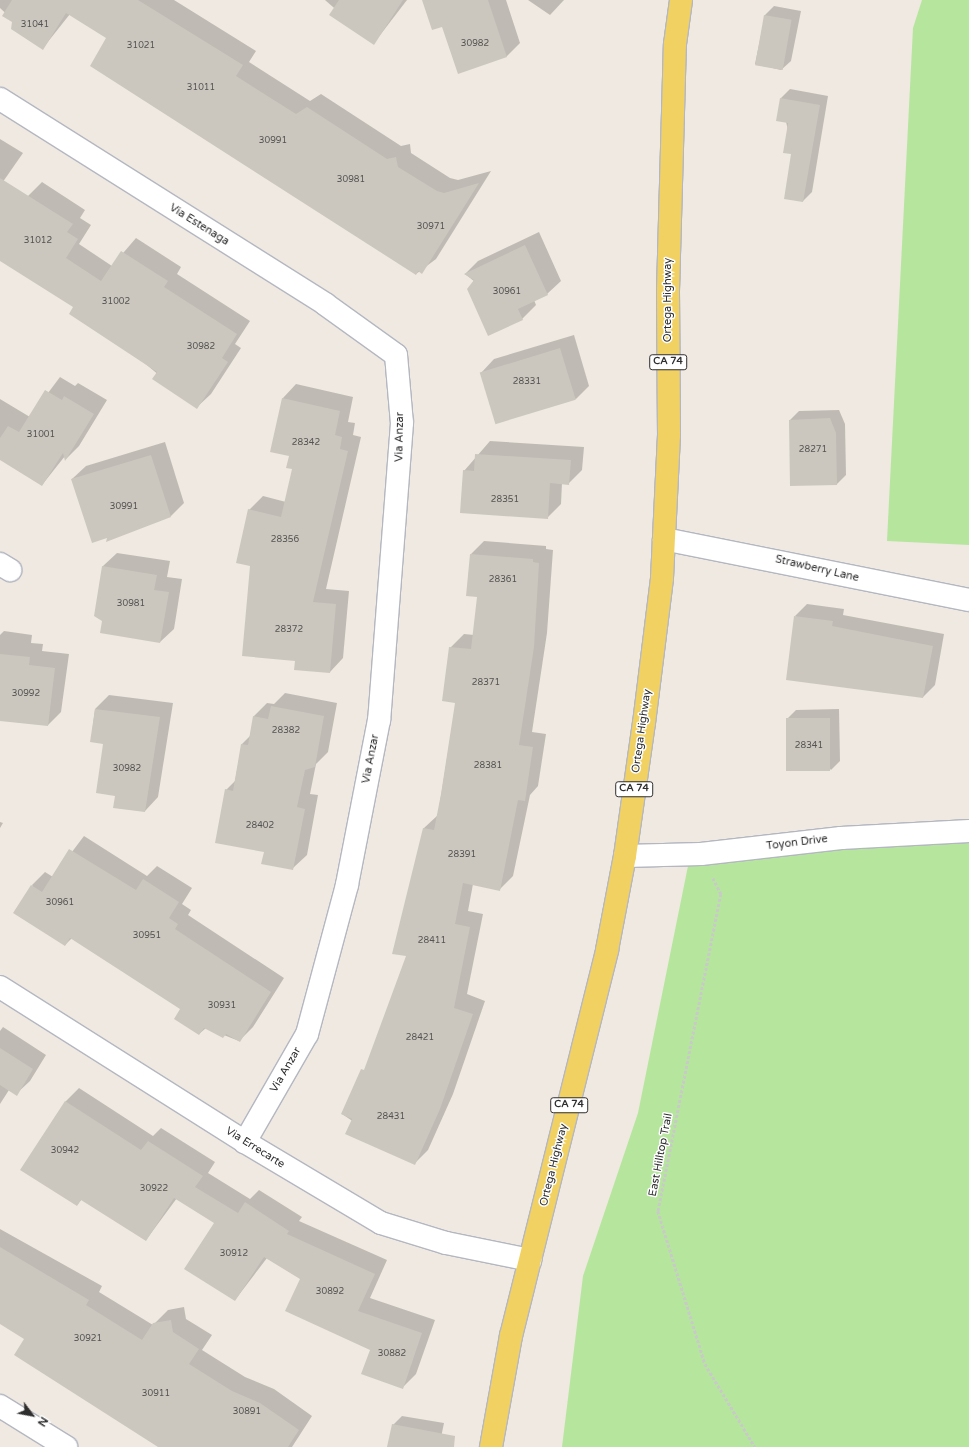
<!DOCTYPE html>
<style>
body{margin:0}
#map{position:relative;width:969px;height:1447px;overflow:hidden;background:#efe9e1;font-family:"Varela Round",sans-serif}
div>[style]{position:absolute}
.green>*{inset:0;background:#b6e59e}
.shadow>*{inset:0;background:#0003}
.building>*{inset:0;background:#cbc7bf;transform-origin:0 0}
.path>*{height:2.5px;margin-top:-1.25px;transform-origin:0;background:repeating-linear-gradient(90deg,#c9c9c9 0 3px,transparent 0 5px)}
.roads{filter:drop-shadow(1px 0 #b4b7c1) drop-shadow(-1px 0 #b4b7c1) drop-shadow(0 1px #b4b7c1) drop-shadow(0 -1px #b4b7c1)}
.minor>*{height:22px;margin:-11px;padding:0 11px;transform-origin:11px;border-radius:11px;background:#fff}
.major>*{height:22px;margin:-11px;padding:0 11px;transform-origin:11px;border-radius:11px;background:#f2d163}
span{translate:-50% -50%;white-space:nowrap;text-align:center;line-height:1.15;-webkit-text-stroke:3px #fff;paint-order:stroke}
.number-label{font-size:9px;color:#555452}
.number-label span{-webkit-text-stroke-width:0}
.shield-label span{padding:1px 3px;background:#fff;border:1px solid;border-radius:3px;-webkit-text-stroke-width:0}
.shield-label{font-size:10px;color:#2e2e2e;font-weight:700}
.street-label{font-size:11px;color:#2e2e2e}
.north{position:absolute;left:12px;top:1395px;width:40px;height:40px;-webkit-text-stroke:3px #fff;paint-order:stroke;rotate:122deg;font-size:11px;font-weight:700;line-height:16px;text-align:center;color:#2e2e2e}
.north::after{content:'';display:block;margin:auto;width:14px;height:18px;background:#2e2e2e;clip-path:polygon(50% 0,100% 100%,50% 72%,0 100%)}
</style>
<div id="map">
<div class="green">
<div style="clip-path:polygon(922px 0,969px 0,969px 545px,887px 541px,913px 28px)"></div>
<div style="clip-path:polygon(969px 823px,969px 1447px,562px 1447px,583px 1276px,638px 1113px,689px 861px)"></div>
</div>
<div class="shadow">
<div style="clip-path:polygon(0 0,174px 0,256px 51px,249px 62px,310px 101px,321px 94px,401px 146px,410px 144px,411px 153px,450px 178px,458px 180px,491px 171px,436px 259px,416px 274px,107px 37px,70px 14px,43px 48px,0 8px)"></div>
<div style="clip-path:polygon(325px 0,407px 0,374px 43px)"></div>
<div style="clip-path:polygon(423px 0,506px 0,520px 43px,507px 56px,458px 72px,443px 26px)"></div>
<div style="clip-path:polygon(528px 0,564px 0,550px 15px)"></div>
<div style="clip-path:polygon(774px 6px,801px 11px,791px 61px,781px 70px,755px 64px,765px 15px)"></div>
<div style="clip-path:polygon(790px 89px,828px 96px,812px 192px,803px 201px,781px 98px)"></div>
<div style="clip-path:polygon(0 139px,23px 153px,0 186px)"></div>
<div style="clip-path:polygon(42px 182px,85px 210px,80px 218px,91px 225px,79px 244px,112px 266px,136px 238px,181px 267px,177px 274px,250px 321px,235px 344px,241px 348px,211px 394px,197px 407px,0 242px,28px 196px)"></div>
<div style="clip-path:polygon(539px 232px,561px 281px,547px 294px,534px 300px,536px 305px,522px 319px,465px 274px,478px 261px)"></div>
<div style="clip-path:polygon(574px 335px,589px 386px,576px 399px,481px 373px,494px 359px)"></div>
<div style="clip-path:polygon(60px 377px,75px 386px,78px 383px,107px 400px,79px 446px,66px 459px,65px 456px,42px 485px,0 459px,0 399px,30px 417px)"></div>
<div style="clip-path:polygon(296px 384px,353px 397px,348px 422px,355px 423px,353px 435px,361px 437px,326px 589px,349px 591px,343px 658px,330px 672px,296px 660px,251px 565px,249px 510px,263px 496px,286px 502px,293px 469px,290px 455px,271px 451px,283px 398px)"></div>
<div style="clip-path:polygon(839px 410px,845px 424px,846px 475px,837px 484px,791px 485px,790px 420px,799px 411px)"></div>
<div style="clip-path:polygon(490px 441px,584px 447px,582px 470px,568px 484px,562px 483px,561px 504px,547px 518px,464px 471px)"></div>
<div style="clip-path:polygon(165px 442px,184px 503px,171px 516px,108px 537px,72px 479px,86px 466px)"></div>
<div style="clip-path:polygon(484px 541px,546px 546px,546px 549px,553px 550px,547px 633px,532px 732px,546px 734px,538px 786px,530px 795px,513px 876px,499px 890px,473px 884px,468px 911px,483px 914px,467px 994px,485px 1001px,453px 1094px,428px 1150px,415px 1163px,342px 1114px,368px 1064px,407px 956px,424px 828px,438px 815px,456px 702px,450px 648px,464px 634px,474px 635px,478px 596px,471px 554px)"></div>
<div style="clip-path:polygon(117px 553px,170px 561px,167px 577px,182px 579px,174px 629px,160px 642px,95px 615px,103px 566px)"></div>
<div style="clip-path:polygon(807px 604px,844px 609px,843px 615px,944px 634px,935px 685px,923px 697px,795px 616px)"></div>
<div style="clip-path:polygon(4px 631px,32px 635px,31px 643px,43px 644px,42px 651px,69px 654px,61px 712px,48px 725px,0 720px,0 635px)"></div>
<div style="clip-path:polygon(285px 693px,337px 703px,328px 752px,316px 764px,310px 794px,318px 795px,307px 855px,293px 868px,265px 851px,226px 790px,235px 781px,242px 744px,250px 736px,254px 716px,267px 703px,274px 704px)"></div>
<div style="clip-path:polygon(109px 695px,173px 703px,158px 797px,145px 811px,116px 795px,104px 743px,91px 741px,95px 709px)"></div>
<div style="clip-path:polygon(839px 709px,840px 761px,831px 770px,787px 719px,796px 710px)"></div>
<div style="clip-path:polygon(0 822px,3px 823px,0 828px)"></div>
<div style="clip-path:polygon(84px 836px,147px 876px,157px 866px,192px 888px,182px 904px,191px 910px,188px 915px,284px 978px,253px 1027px,239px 1041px,206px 1028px,199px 1034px,182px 1009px,72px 938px,65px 945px,32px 885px,45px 872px,53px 877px)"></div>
<div style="clip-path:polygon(3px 1027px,46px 1055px,30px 1081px,16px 1094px,9px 1090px,0 1104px,0 1031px)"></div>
<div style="clip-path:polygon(79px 1088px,153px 1136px,161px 1128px,215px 1162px,208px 1173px,250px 1199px,259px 1190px,302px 1217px,299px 1221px,387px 1260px,370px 1298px,435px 1320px,416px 1374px,403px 1387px,371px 1349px,301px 1279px,267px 1258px,235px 1300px,216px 1222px,177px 1198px,146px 1240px,82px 1199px,77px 1205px,22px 1170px,66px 1101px)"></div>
<div style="clip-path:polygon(0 1229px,102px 1286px,99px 1292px,153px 1325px,168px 1310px,184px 1307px,186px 1319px,212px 1335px,202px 1350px,245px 1377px,274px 1389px,312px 1416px,292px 1447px,160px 1447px,26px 1338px,0 1322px)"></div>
<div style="clip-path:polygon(402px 1416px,444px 1423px,439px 1447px,388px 1447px,393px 1425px)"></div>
</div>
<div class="building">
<div style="clip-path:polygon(12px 0,138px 0,243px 65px,236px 76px,296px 114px,307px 107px,387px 159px,396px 157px,398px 167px,437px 191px,444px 193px,479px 183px,422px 274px,418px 271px,416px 275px,90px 66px,106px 38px,66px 13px,43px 50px,11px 29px,12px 22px,2px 16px)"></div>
<div style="clip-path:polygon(339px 0,403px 0,374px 45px,329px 15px)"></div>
<div style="clip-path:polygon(422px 0,488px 0,507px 57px,458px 74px,442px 27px,432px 30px)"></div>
<div style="left:764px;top:15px;width:28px;height:51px;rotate:10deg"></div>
<div style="clip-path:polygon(780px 98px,820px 105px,803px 202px,784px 199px,791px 154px,783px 153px,788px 123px,776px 121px)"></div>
<div style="clip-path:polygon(0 178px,73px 224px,67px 232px,78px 239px,66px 258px,101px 281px,121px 251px,168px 281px,164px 287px,237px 334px,222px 358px,228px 362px,197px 409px,152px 379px,157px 372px,69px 314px,73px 307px,0 261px)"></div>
<div style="clip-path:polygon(525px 245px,548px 295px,518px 309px,523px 320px,488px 336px,467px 289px,474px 280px,464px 274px)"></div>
<div style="left:560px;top:348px;width:54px;height:84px;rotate:73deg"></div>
<div style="clip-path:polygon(45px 390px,62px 400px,64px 396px,94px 414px,65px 461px,63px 453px,42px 486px,0 460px,0 438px,8px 426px,19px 432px)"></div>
<div style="clip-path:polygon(282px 398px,340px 411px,335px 435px,342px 437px,340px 449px,348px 451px,313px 602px,336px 604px,330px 673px,294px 670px,295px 661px,242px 656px,250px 566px,236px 563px,248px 509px,281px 517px,292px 469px,286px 468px,289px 456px,270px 452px)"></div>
<div style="clip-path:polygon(830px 418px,836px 433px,837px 485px,790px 486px,789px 420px)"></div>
<div style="clip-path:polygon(475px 454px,571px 460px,569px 485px,550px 483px,548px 519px,460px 513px,463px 470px,474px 471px)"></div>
<div style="clip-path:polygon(151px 455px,171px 517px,106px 542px,107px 538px,92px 543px,71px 479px)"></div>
<div style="clip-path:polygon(470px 554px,533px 559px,533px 562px,539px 563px,534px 647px,519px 745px,533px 747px,525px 801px,518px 800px,500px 891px,463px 883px,455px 924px,470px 927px,454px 1008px,473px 1014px,440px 1109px,415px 1165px,345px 1134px,352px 1119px,341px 1114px,361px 1069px,364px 1070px,406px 956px,392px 954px,423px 828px,434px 830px,441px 794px,455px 703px,442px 701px,449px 647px,471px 649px,477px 597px,466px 596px)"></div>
<div style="clip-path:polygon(102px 566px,157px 575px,154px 590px,169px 592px,160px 643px,100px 633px,102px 621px,94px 616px)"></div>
<div style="clip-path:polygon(794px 616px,833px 621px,832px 626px,933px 646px,923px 698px,786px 680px)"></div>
<div style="clip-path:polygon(0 654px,30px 657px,29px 665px,55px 668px,48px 726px,0 721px)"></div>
<div style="clip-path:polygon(271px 706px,324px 716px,315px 767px,305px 770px,297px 807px,305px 809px,293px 870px,261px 864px,264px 852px,215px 843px,225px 789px,233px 791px,241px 744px,248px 745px,253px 716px,268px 719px)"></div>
<div style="clip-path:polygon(95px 709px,160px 717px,145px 812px,113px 808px,115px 796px,96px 793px,103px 744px,90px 742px)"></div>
<div style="left:786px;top:718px;width:44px;height:53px"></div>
<div style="clip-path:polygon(69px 849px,136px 890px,143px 879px,179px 902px,169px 918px,178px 924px,175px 929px,271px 992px,240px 1042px,226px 1034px,223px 1038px,204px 1028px,199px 1035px,174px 1019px,180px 1009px,70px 938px,65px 946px,13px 913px,31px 885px,42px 892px)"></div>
<div style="clip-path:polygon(0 1048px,33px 1069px,17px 1096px,0 1085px)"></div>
<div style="clip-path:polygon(65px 1101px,141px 1150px,148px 1141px,203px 1176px,195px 1187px,238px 1213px,245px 1202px,289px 1231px,287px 1234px,375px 1274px,358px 1311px,422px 1333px,403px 1389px,361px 1374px,370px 1350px,285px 1311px,300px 1279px,264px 1257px,235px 1301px,184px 1269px,214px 1223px,174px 1198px,146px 1241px,81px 1200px,77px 1206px,20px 1170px)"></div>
<div style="clip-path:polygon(0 1247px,89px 1300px,86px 1305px,142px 1340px,153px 1323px,171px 1320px,173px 1332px,199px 1349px,189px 1364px,232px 1391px,260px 1403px,299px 1430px,288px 1447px,158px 1447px,14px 1355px,24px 1339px,0 1324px)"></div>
<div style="clip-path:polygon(392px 1424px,455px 1436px,454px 1447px,387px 1447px)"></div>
</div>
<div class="path">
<div style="left:713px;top:878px;width:18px;rotate:63deg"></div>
<div style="left:721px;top:894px;width:323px;rotate:101.2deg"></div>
<div style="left:658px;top:1211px;width:160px;rotate:72.9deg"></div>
<div style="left:705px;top:1364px;width:97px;rotate:58.9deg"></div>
</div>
<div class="roads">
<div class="minor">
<div style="left:0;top:99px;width:384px;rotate:32.2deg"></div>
<div style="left:325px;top:304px;width:87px;rotate:35.7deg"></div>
<div style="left:396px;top:355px;width:68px;rotate:85deg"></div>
<div style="left:402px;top:423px;width:298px;rotate:94.4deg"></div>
<div style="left:379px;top:720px;width:168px;rotate:101deg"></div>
<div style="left:347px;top:885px;width:154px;rotate:105deg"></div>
<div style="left:307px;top:1034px;width:125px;rotate:119.9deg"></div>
<div style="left:664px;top:539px;width:311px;rotate:11.3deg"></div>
<div style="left:0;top:564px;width:12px;rotate:31deg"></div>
<div style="left:625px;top:856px;width:76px;rotate:-1.5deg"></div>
<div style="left:701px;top:854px;width:141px;rotate:-6.5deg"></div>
<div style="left:841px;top:838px;width:128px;rotate:-3.1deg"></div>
<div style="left:0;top:987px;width:290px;rotate:32.3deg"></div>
<div style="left:245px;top:1142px;width:158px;rotate:30.8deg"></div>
<div style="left:381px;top:1223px;width:68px;rotate:17.1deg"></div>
<div style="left:446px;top:1243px;width:86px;rotate:11.4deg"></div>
<div style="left:0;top:1406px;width:78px;rotate:31.8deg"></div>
</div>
<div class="major">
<div style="left:491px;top:1447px;width:113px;rotate:-79.8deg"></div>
<div style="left:511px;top:1336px;width:398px;rotate:-76deg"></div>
<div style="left:607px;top:950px;width:96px;rotate:-79.2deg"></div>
<div style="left:625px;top:856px;width:134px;rotate:-81.9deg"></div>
<div style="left:644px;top:723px;width:146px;rotate:-82.9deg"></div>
<div style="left:662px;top:578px;width:143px;rotate:-87.2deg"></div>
<div style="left:669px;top:435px;width:144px;rotate:-90.4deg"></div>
<div style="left:668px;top:291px;width:247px;rotate:-88.4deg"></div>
<div style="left:675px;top:44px;width:44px;rotate:-82.2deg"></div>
</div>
</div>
<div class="number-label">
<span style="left:35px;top:25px">31041</span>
<span style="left:475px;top:44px">30982</span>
<span style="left:141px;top:46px">31021</span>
<span style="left:201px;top:88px">31011</span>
<span style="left:273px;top:141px">30991</span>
<span style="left:351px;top:180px">30981</span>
<span style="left:431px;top:227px">30971</span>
<span style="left:38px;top:241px">31012</span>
<span style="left:507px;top:292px">30961</span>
<span style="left:116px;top:302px">31002</span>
<span style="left:201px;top:347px">30982</span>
<span style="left:527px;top:382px">28331</span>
<span style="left:41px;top:435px">31001</span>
<span style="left:306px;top:443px">28342</span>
<span style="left:813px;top:450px">28271</span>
<span style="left:505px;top:500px">28351</span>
<span style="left:124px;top:507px">30991</span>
<span style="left:285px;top:540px">28356</span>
<span style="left:503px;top:580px">28361</span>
<span style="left:131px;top:604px">30981</span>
<span style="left:289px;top:630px">28372</span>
<span style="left:486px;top:683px">28371</span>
<span style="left:26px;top:694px">30992</span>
<span style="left:286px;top:731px">28382</span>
<span style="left:809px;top:746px">28341</span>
<span style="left:488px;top:766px">28381</span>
<span style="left:127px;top:769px">30982</span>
<span style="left:260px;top:826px">28402</span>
<span style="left:462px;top:855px">28391</span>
<span style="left:60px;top:903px">30961</span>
<span style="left:147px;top:936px">30951</span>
<span style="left:432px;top:941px">28411</span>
<span style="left:222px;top:1006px">30931</span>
<span style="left:420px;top:1038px">28421</span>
<span style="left:391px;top:1117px">28431</span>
<span style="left:65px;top:1151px">30942</span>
<span style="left:154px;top:1189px">30922</span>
<span style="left:234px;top:1254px">30912</span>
<span style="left:330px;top:1292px">30892</span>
<span style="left:88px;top:1339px">30921</span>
<span style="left:392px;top:1354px">30882</span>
<span style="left:156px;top:1394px">30911</span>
<span style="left:247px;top:1412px">30891</span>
</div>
<div class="shield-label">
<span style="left:668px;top:362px">CA 74</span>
<span style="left:634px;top:789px">CA 74</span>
<span style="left:569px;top:1105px">CA 74</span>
</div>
<div class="street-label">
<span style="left:199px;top:225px;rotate:32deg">Via Estenaga</span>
<span style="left:668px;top:300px;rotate:-90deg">Ortega Highway</span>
<span style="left:400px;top:437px;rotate:-89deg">Via Anzar</span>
<span style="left:817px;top:569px;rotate:13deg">Strawberry Lane</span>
<span style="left:642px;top:731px;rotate:-82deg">Ortega Highway</span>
<span style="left:371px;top:759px;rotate:-79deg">Via Anzar</span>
<span style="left:797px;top:843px;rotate:-7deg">Toyon Drive</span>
<span style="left:286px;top:1070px;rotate:-60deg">Via Anzar</span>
<span style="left:255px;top:1148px;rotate:32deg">Via Errecarte</span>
<span style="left:661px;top:1155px;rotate:-79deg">East Hilltop Trail</span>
<span style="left:554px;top:1165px;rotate:-76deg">Ortega Highway</span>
</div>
<div class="north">N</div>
</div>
